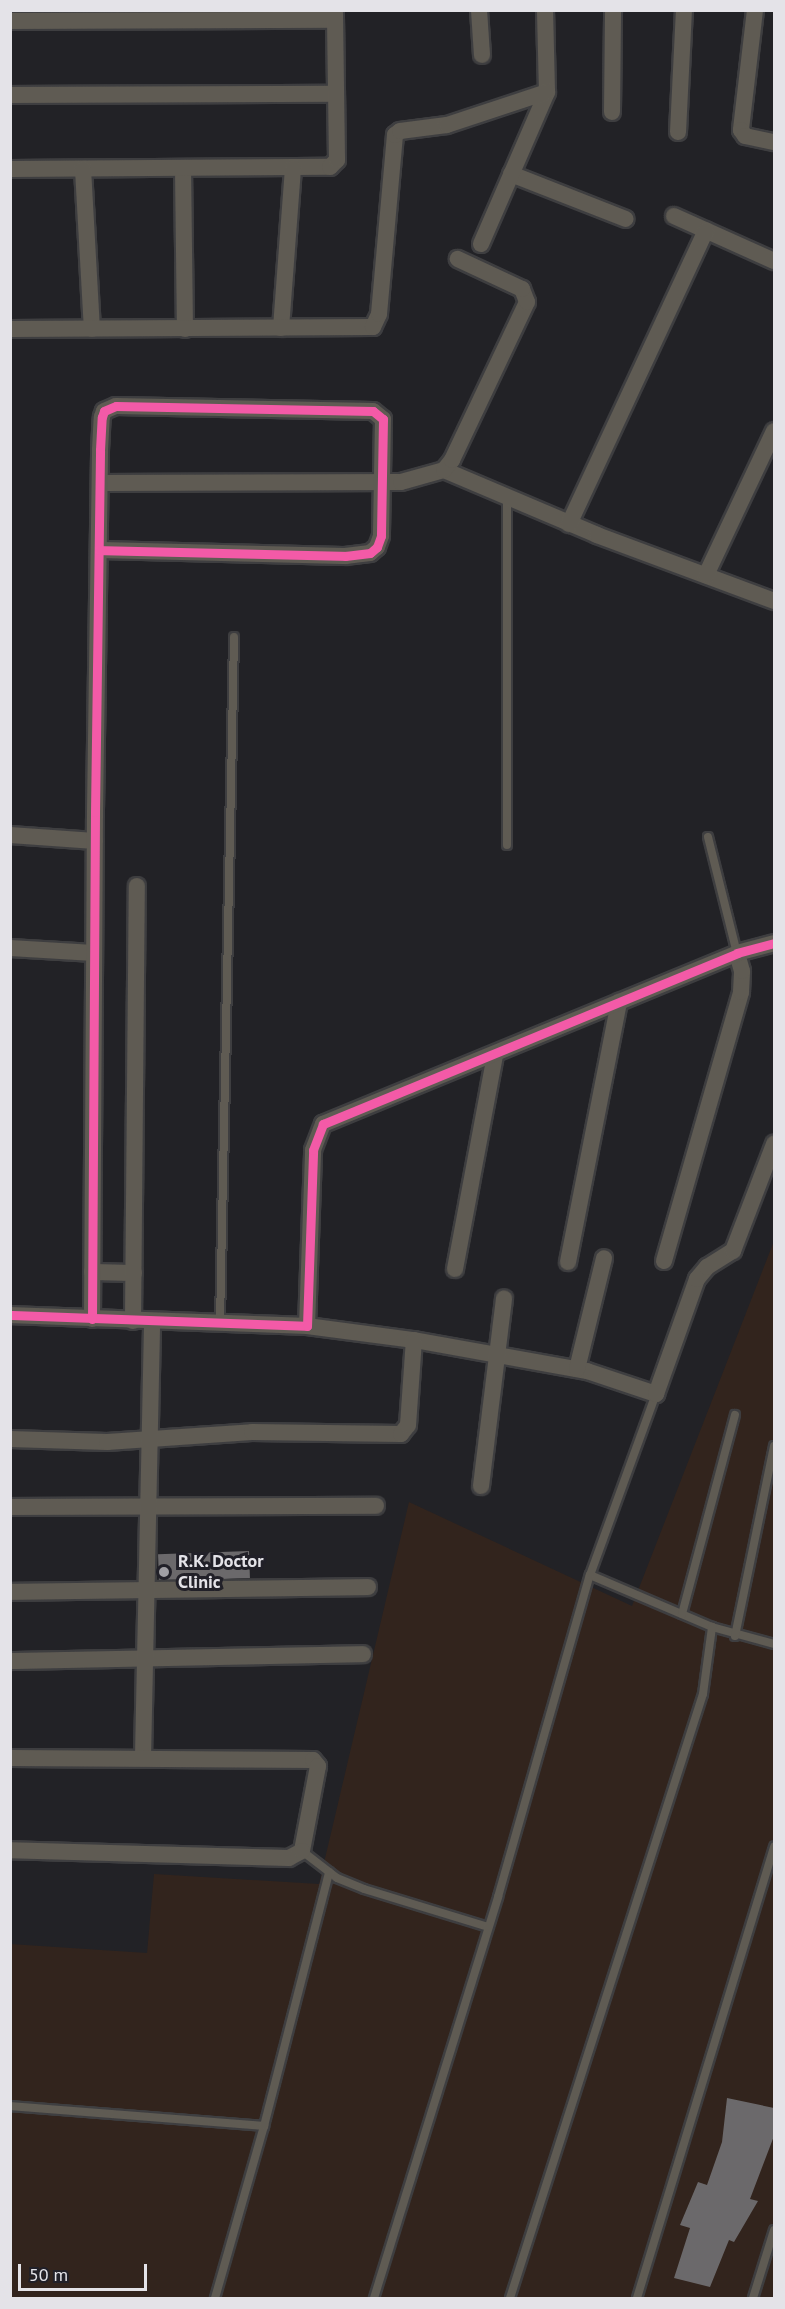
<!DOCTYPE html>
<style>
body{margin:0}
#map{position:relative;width:785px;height:2309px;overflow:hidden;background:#222226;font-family:"PT Sans",sans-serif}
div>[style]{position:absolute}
.industrial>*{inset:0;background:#32241d}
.building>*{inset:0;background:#6b696b;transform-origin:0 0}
.roads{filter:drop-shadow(2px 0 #3e3e40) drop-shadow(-2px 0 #3e3e40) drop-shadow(0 2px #3e3e40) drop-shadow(0 -2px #3e3e40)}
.lane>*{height:8px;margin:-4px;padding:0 4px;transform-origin:4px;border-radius:4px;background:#5f5b53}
.street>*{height:16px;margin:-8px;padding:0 8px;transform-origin:8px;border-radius:8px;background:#5f5b53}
.cycleway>*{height:9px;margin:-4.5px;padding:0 4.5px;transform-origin:4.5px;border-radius:4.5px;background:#f35aa7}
.dots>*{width:16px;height:16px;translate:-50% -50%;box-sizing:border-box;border:3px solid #212028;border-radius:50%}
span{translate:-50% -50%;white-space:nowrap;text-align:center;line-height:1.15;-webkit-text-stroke:6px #212028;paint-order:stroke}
.poi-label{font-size:18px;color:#e4e3e8;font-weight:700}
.left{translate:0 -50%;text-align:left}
.frame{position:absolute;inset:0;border:12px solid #e4e3e8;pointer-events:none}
.scale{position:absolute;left:18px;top:2264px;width:129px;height:27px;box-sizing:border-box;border:3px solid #e4e3e8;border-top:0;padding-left:8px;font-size:18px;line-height:21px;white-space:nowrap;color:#e4e3e8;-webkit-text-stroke:4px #212028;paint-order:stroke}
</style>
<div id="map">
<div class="industrial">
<div style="clip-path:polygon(774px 1241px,774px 2298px,11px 2298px,10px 1944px,147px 1953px,154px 1874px,319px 1884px,409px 1502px,632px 1606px)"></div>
</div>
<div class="building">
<div style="left:249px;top:1551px;width:27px;height:91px;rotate:88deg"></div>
<div style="clip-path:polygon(727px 2098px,774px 2108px,774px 2136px,750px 2199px,758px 2201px,734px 2242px,729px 2240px,710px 2287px,674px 2278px,690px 2228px,680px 2225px,698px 2182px,707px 2185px,722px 2142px)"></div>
</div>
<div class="roads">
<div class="lane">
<div style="left:708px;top:837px;width:120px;rotate:76deg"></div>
<div style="left:507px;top:845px;width:346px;rotate:-90deg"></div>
<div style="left:220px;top:1323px;width:686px;rotate:-88.83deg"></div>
<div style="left:590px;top:1575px;width:133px;rotate:23.1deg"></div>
<div style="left:712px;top:1627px;width:64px;rotate:15.3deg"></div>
<div style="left:682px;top:1614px;width:206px;rotate:-75.1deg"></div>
<div style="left:735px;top:1636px;width:194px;rotate:-78.4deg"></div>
<div style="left:302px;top:1851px;width:44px;rotate:37.6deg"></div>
<div style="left:337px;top:1878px;width:29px;rotate:22deg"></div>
<div style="left:364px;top:1889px;width:130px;rotate:17deg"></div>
<div style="left:10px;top:2106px;width:255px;rotate:4.5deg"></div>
<div style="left:215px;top:2298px;width:179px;rotate:-74.1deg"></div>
<div style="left:264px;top:2126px;width:262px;rotate:-75.6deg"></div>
<div style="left:374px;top:2298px;width:420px;rotate:-72.8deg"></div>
<div style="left:498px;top:1897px;width:335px;rotate:-74.1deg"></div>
<div style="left:590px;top:1575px;width:193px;rotate:-70deg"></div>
<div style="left:510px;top:2298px;width:634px;rotate:-72.28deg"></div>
<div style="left:703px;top:1694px;width:68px;rotate:-82.3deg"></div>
<div style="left:637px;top:2298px;width:472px;rotate:-73.1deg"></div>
<div style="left:753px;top:2298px;width:71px;rotate:-72.8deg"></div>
</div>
<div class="street">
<div style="left:479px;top:10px;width:45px;rotate:86.2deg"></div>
<div style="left:755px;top:10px;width:121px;rotate:96.7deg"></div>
<div style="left:741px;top:130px;width:7px;rotate:56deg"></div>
<div style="left:745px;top:136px;width:30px;rotate:12deg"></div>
<div style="left:10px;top:21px;width:325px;rotate:-0.2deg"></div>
<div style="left:10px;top:95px;width:326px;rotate:-0.2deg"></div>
<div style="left:612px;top:112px;width:102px;rotate:-89.4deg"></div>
<div style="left:678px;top:132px;width:122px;rotate:-87.2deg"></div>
<div style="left:183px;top:168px;width:161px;rotate:89.3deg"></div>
<div style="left:10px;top:169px;width:320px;rotate:-0.4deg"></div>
<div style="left:330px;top:167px;width:10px;rotate:-45deg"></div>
<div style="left:337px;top:160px;width:150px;rotate:-90.8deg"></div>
<div style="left:83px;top:169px;width:160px;rotate:86.8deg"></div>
<div style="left:511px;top:174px;width:123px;rotate:21.4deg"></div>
<div style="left:674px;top:216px;width:110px;rotate:24.2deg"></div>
<div style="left:481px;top:244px;width:166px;rotate:-66.5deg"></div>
<div style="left:547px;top:92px;width:82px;rotate:-91.4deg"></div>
<div style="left:281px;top:328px;width:160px;rotate:-85.7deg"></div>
<div style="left:10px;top:329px;width:363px;rotate:-0.3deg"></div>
<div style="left:373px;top:327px;width:14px;rotate:-65deg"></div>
<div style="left:379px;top:314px;width:180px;rotate:-84.9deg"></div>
<div style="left:395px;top:135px;width:6px;rotate:-39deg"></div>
<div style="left:400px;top:131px;width:47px;rotate:-7.3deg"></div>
<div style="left:447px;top:125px;width:105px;rotate:-18.3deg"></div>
<div style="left:444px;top:470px;width:166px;rotate:23deg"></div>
<div style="left:597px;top:535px;width:189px;rotate:20.4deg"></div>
<div style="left:100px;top:483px;width:301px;rotate:-0.2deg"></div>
<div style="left:401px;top:482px;width:45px;rotate:-15.6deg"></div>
<div style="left:444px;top:470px;width:13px;rotate:-51deg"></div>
<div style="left:452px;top:460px;width:175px;rotate:-64.6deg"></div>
<div style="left:527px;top:302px;width:14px;rotate:-111deg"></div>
<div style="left:522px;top:289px;width:71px;rotate:-154.9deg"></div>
<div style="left:569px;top:524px;width:324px;rotate:-65deg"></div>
<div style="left:706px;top:575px;width:159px;rotate:-64.7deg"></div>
<div style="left:10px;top:835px;width:85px;rotate:4deg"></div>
<div style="left:10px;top:948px;width:84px;rotate:3.4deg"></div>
<div style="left:664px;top:1261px;width:280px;rotate:-74deg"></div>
<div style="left:741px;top:992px;width:21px;rotate:-87deg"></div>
<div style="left:742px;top:971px;width:19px;rotate:-106deg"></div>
<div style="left:568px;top:1262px;width:265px;rotate:-78.9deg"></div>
<div style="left:455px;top:1269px;width:217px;rotate:-79.4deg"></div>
<div style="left:92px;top:1272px;width:42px;rotate:1.4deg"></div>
<div style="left:10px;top:1315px;width:297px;rotate:2.1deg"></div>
<div style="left:307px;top:1326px;width:176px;rotate:-88deg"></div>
<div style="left:313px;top:1150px;width:28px;rotate:-69deg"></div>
<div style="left:323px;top:1124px;width:448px;rotate:-22.4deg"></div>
<div style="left:737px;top:953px;width:38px;rotate:-15deg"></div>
<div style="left:92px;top:1319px;width:507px;rotate:-89.66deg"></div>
<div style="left:95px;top:812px;width:362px;rotate:-89.2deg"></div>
<div style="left:100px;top:450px;width:33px;rotate:-87deg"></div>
<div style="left:102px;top:417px;width:6px;rotate:-72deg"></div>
<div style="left:104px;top:411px;width:13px;rotate:-23deg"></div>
<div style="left:116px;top:406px;width:257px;rotate:1.1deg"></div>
<div style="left:373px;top:411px;width:13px;rotate:39deg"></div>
<div style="left:383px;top:419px;width:117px;rotate:91deg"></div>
<div style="left:381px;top:536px;width:12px;rotate:110deg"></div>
<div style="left:377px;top:547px;width:9px;rotate:139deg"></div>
<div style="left:370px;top:553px;width:25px;rotate:173deg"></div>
<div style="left:345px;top:556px;width:246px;rotate:-178.6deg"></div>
<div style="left:133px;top:1321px;width:435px;rotate:-89.5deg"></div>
<div style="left:307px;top:1326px;width:108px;rotate:7.5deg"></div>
<div style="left:414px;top:1340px;width:176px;rotate:10.2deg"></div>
<div style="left:587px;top:1371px;width:73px;rotate:18.4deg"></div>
<div style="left:656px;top:1394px;width:122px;rotate:-70.4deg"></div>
<div style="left:697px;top:1279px;width:16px;rotate:-50deg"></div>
<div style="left:707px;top:1267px;width:31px;rotate:-32deg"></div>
<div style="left:733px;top:1251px;width:115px;rotate:-69deg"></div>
<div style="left:577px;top:1369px;width:114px;rotate:-76.3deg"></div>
<div style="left:10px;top:1439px;width:97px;rotate:1.8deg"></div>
<div style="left:107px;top:1442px;width:145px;rotate:-3.9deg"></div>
<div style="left:252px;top:1432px;width:149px;rotate:0.8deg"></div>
<div style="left:401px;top:1434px;width:11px;rotate:-52deg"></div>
<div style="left:408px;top:1425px;width:85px;rotate:-86deg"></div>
<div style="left:481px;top:1486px;width:189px;rotate:-83deg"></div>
<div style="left:10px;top:1507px;width:366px;rotate:-0.2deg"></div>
<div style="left:10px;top:1592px;width:358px;rotate:-0.8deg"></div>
<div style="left:10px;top:1661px;width:353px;rotate:-1.1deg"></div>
<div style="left:143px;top:1757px;width:436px;rotate:-88.8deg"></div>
<div style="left:10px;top:1758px;width:303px;rotate:0.4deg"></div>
<div style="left:313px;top:1760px;width:8px;rotate:50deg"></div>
<div style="left:318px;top:1766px;width:86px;rotate:100.7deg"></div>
<div style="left:302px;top:1851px;width:15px;rotate:152deg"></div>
<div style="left:289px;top:1858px;width:279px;rotate:-178.4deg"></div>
</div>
</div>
<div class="cycleway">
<div style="left:10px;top:1315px;width:297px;rotate:2.1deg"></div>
<div style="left:307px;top:1326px;width:176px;rotate:-88deg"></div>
<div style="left:313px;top:1150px;width:28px;rotate:-69deg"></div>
<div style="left:323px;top:1124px;width:448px;rotate:-22.4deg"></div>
<div style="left:737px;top:953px;width:38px;rotate:-15deg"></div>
<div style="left:92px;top:1319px;width:507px;rotate:-89.66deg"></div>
<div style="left:95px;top:812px;width:362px;rotate:-89.2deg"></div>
<div style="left:100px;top:450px;width:33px;rotate:-87deg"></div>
<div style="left:102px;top:417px;width:6px;rotate:-72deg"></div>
<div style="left:104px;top:411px;width:13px;rotate:-23deg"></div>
<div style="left:116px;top:406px;width:257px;rotate:1.1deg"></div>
<div style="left:373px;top:411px;width:13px;rotate:39deg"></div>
<div style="left:383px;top:419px;width:117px;rotate:91deg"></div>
<div style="left:381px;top:536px;width:12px;rotate:110deg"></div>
<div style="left:377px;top:547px;width:9px;rotate:139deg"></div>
<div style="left:370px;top:553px;width:25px;rotate:173deg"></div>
<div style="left:345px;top:556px;width:246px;rotate:-178.6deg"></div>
</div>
<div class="dots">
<div style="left:164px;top:1572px;background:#a09fa4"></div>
</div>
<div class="poi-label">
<span class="left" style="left:178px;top:1572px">R.K. Doctor<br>Clinic</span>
</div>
<div class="frame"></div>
<div class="scale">50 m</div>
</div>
